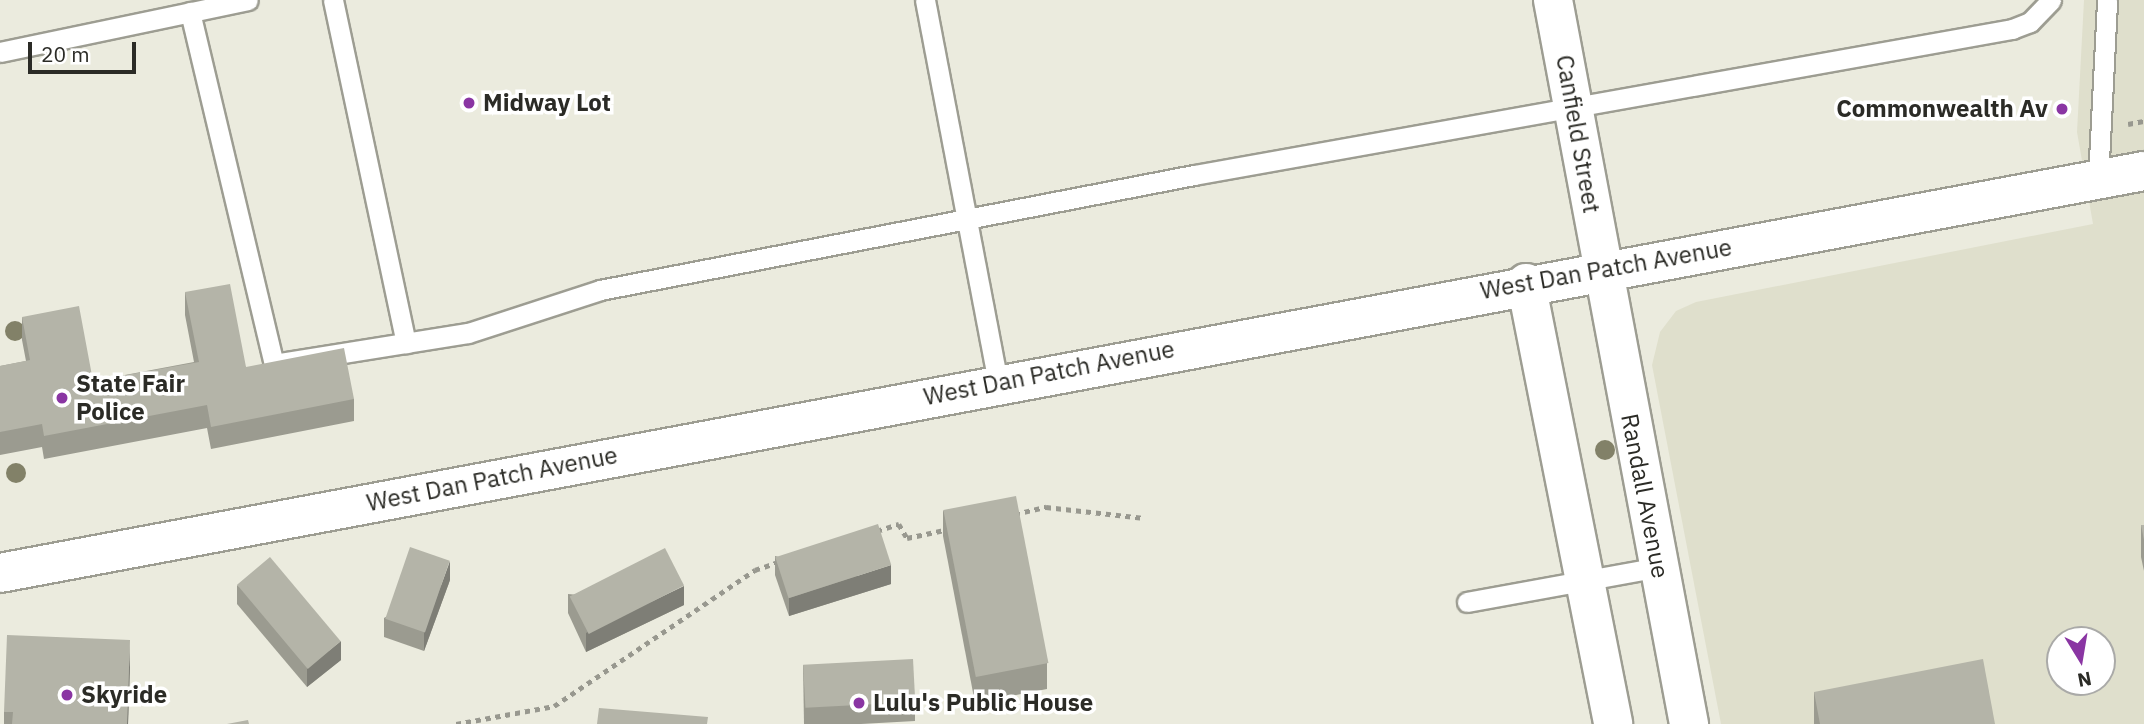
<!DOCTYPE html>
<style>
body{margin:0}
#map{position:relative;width:2144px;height:724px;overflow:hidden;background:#ebebde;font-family:"IBM Plex Sans",sans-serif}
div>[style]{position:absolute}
.built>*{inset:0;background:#dfdfcc}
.path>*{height:4.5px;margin-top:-2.25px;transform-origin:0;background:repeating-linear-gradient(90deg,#98988f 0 5px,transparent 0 10px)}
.roads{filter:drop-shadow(2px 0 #9d9d92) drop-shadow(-2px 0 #9d9d92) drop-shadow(0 2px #9d9d92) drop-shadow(0 -2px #9d9d92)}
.lane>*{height:19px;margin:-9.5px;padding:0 9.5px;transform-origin:9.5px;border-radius:9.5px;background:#fff}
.street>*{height:38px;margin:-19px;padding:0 19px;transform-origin:19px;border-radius:19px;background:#fff}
.trees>*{width:20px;height:20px;margin:-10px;border-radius:50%;background:#828168}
.wall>*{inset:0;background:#9b9b90}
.shaded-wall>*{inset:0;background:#7e7e76}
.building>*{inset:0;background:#b4b4a8;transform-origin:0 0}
.dots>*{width:19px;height:19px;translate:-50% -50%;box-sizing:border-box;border:4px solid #fff;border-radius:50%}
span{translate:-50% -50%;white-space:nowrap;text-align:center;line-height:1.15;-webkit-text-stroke:7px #fff;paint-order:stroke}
.poi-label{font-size:24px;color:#2b2b26;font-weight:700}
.left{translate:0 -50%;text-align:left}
.right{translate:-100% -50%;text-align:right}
.street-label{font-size:24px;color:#2b2b26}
.north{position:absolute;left:2046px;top:626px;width:70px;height:70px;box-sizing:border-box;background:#fff;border:2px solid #aaaaa8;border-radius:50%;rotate:169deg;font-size:19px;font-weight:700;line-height:28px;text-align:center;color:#2b2b26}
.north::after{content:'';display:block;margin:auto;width:24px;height:32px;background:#8a35a3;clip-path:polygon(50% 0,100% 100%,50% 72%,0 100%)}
.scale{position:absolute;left:28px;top:42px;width:108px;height:32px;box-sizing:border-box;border:4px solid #2b2b26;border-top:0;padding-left:9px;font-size:21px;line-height:24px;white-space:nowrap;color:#2b2b26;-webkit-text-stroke:5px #fff;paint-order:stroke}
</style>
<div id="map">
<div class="built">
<div style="clip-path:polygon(evenodd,2084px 0,2144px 0,2144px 724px,1721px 724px,1652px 365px,1660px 332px,1676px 311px,1696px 302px,2093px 224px,2077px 132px,2084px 0,2060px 640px,2102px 640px,2102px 682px,2060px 682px,2060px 640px)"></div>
</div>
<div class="path">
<div style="left:2128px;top:124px;width:16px;rotate:-11deg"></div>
<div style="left:1015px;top:514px;width:32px;rotate:-13deg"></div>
<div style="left:1046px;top:507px;width:99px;rotate:6.4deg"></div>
<div style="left:877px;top:531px;width:23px;rotate:-18deg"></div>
<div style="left:899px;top:524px;width:16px;rotate:60deg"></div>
<div style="left:907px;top:538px;width:43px;rotate:-12.1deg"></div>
<div style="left:456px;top:724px;width:100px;rotate:-10.4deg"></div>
<div style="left:554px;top:706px;width:243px;rotate:-34.1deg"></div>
<div style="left:755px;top:570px;width:24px;rotate:-19deg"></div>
</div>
<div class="roads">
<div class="lane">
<div style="left:333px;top:0;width:351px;rotate:78deg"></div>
<div style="left:925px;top:0;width:390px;rotate:79.2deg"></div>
<div style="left:190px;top:12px;width:362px;rotate:76.6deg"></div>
<div style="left:274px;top:364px;width:196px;rotate:-9.1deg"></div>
<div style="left:468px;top:333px;width:139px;rotate:-18deg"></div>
<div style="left:600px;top:290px;width:605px;rotate:-10.96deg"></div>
<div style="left:1194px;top:175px;width:831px;rotate:-10.12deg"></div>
<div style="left:2012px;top:29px;width:19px;rotate:-21deg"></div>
<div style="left:2030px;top:22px;width:30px;rotate:-46deg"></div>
<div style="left:0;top:52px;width:253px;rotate:-11.8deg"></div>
<div style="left:2098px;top:180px;width:180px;rotate:-87.1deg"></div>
<div style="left:1467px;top:602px;width:195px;rotate:-10.3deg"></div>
</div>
<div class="street">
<div style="left:1553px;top:0;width:737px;rotate:79.36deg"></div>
<div style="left:1526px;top:283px;width:449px;rotate:78.8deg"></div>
<div style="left:0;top:573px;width:2181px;rotate:-10.62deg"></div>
</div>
</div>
<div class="trees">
<div style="left:15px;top:331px"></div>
<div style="left:1605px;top:450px"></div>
<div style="left:16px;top:473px"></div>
</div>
<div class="wall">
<div style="clip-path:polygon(185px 292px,246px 367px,354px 399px,354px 421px,211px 449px,207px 428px,44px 459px,42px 447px,0 455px,0 366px,26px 361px,22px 340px,22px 317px,93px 381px,194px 362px,185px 315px)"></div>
<div style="clip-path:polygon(943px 510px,1047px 663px,1047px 689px,975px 703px,943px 536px)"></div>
<div style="clip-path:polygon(2141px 525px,2144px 525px,2144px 571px,2141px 557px)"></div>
<div style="clip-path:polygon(775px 556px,891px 584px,789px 616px,775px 575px)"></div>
<div style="clip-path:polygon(450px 580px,424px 651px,384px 637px,384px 618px)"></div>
<div style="clip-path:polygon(237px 585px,341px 660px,307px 687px,237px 604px)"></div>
<div style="clip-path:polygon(568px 594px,684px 605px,586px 652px,568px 613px)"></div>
<div style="clip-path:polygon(803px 665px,915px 702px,915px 721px,861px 724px,804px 724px)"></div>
<div style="clip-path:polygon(130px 666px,128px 724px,4px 724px,4px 712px)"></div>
<div style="clip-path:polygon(1814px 692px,1995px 724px,1814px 724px)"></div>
</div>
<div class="shaded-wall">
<div style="clip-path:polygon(450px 561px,450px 580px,424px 651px,424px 632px)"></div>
<div style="clip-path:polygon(891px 565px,891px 584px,789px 616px,789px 598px)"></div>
<div style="clip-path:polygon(684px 586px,684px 605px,586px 652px,586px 633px)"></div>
<div style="clip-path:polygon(130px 640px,130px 666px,128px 724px,127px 724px)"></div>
<div style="clip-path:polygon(341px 641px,341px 660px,307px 687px,307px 668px)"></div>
</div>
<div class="building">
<div style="clip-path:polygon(230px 284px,246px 367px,344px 348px,354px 399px,211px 427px,207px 405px,44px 436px,42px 424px,0 432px,0 366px,30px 360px,22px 317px,79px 306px,93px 381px,199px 362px,185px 292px)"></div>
<div style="left:1016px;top:496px;width:170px;height:74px;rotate:79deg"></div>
<div style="left:878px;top:524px;width:43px;height:108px;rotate:72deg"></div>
<div style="clip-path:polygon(2141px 525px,2144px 525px,2144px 540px)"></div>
<div style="left:410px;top:547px;width:42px;height:76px;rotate:19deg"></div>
<div style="left:665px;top:548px;width:42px;height:107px;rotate:63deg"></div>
<div style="left:270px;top:557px;width:110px;height:43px;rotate:50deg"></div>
<div style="clip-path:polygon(7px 635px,130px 640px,127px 724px,12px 724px,13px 712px,4px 712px)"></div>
<div style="left:913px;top:659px;width:43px;height:110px;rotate:87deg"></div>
<div style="clip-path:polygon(1983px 659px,1995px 724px,1820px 724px,1814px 692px)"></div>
<div style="clip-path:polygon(599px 708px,708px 717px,707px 724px,597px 724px)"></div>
<div style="clip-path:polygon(248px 720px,249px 724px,227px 724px)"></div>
</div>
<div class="dots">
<div style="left:469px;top:103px;background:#8a35a3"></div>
<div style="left:2062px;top:109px;background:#8a35a3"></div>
<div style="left:62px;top:398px;background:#8a35a3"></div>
<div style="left:67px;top:695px;background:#8a35a3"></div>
<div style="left:859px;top:703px;background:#8a35a3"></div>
</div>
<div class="poi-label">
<span class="left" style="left:483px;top:103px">Midway Lot</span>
<span class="right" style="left:2048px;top:109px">Commonwealth Av</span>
<span class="left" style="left:76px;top:398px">State Fair<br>Police</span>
<span class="left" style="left:81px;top:695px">Skyride</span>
<span class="left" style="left:873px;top:703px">Lulu's Public House</span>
</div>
<div class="street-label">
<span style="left:1578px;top:134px;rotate:80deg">Canfield Street</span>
<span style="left:1606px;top:269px;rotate:-10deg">West Dan Patch Avenue</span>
<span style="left:1049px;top:373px;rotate:-11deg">West Dan Patch Avenue</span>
<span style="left:492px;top:479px;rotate:-11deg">West Dan Patch Avenue</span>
<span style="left:1645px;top:496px;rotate:79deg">Randall Avenue</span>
</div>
<div class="north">N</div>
<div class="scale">20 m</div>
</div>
